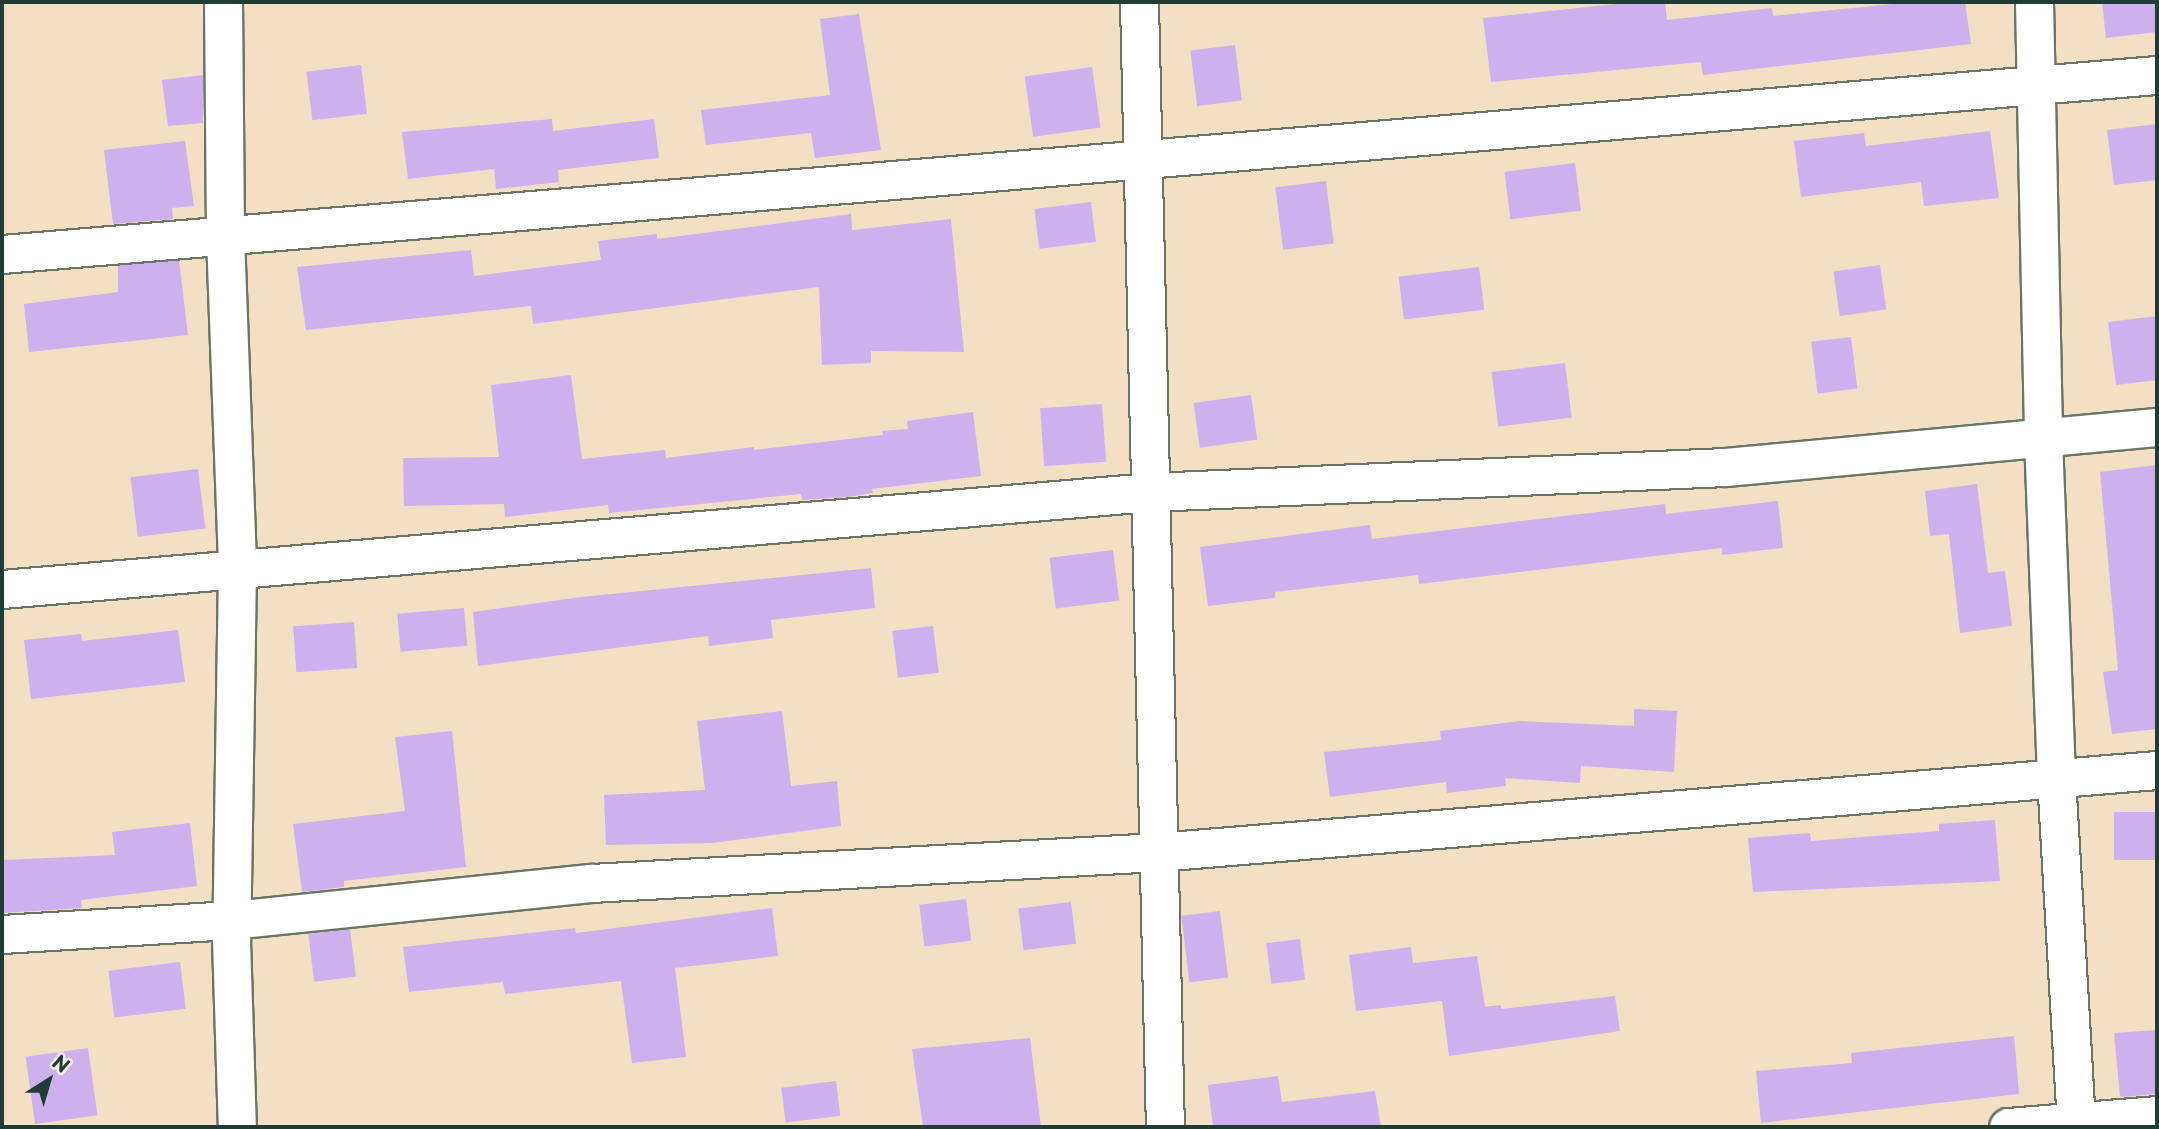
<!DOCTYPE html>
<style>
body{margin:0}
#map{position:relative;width:2159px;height:1129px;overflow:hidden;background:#f3dfc4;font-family:"Playpen Sans",sans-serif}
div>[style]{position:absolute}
.building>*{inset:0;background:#ceb0ee;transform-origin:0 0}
.roads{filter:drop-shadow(2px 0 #697666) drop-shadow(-2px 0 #697666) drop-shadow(0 2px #697666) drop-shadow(0 -2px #697666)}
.minor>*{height:37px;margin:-18.5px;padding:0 18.5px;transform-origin:18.5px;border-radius:18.5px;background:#fff}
span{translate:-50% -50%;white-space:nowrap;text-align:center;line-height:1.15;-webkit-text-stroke:7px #f7f3e8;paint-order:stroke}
.frame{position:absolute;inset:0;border:4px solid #1f3d34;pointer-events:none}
.north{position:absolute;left:14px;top:1045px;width:70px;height:70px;-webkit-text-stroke:5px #f7f3e8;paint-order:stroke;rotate:37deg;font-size:19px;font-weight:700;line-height:28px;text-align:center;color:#1f3d34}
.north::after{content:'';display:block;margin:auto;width:24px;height:32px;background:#1f3d34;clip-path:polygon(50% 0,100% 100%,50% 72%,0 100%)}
</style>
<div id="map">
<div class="building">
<div style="clip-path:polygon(1633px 2px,1665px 2px,1667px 20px,1772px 8px,1773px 16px,1912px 2px,1965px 2px,1971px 44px,1703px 75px,1701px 62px,1491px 82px,1483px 18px)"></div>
<div style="clip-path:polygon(2102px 2px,2157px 2px,2157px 32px,2106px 38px)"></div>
<div style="clip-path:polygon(859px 14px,881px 150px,815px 158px,811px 133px,706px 145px,701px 110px,830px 95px,820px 19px)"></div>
<div style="left:1235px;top:45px;width:56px;height:45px;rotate:83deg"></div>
<div style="left:361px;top:65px;width:49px;height:55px;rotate:83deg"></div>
<div style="left:1092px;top:67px;width:61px;height:68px;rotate:82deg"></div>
<div style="clip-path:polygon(203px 75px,203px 123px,168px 126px,162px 80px)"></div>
<div style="clip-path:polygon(552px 119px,553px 131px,654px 119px,659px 158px,558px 170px,559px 182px,496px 189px,494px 169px,408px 179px,402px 132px)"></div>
<div style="clip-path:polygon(2157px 124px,2157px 180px,2114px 185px,2107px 130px)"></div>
<div style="clip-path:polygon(1990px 131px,1999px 198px,1924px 206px,1921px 182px,1801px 197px,1794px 141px,1864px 133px,1866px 146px)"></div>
<div style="clip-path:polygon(185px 141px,194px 206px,172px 208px,173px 219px,113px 224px,104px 150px)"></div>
<div style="left:1575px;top:163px;width:48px;height:71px;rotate:83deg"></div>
<div style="left:1326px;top:181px;width:63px;height:51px;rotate:83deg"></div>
<div style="left:1091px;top:202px;width:40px;height:57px;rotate:83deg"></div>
<div style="clip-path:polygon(851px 214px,852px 230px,951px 219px,964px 352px,871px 351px,871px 363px,822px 365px,819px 287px,533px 324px,531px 306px,306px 330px,297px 267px,471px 250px,474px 276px,601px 260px,598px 241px,657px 234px,657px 239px)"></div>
<div style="clip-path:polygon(179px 260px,188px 335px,29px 352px,24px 304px,118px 292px,118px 265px)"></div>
<div style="left:1880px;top:265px;width:45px;height:47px;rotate:82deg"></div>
<div style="left:1479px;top:267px;width:43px;height:81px;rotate:83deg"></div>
<div style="clip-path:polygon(2157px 316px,2157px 380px,2116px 385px,2108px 322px)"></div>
<div style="left:1851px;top:337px;width:52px;height:40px;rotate:83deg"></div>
<div style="left:1565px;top:363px;width:55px;height:74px;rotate:83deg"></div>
<div style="clip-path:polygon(571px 375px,582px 459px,665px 450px,666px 458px,754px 447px,754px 450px,883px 435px,882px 431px,908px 429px,907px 421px,973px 412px,981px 476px,872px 489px,873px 493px,847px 497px,802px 500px,801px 494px,609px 513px,608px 505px,505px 517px,504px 504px,404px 506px,403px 458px,499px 457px,491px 385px)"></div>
<div style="left:1251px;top:395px;width:45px;height:58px;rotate:82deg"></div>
<div style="left:1102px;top:404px;width:58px;height:62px;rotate:86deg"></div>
<div style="clip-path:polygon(2157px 465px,2157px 729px,2112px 734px,2103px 672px,2118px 670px,2100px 472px)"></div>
<div style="left:198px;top:469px;width:60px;height:68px;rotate:83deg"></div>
<div style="clip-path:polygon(1977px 484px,1988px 573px,2005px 571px,2012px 626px,1960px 633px,1949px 534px,1930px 536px,1925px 491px)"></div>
<div style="clip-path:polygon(1778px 501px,1783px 548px,1722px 555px,1722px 548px,1419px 584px,1418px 575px,1275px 592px,1275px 598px,1208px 606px,1200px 547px,1370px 525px,1372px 539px,1665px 504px,1666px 514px)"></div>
<div style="left:1113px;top:550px;width:51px;height:64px;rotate:83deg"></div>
<div style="clip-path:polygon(871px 568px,875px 608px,771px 620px,773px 638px,709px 646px,708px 636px,478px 666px,473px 612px,581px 597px)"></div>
<div style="left:464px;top:608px;width:38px;height:67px;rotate:85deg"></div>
<div style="left:354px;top:622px;width:46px;height:61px;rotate:86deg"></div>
<div style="left:933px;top:626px;width:47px;height:41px;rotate:83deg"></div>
<div style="clip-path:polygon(178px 630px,185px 682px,31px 699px,24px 640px,81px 634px,82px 641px)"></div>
<div style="clip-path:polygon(1634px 709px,1677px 711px,1674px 772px,1581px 766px,1580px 783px,1505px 778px,1506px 786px,1447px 793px,1446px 782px,1330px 797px,1324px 752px,1441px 740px,1440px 731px,1520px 721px,1634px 726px)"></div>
<div style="clip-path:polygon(782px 711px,791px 786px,837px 781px,841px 826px,712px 843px,606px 845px,604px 795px,705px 790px,697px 721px)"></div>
<div style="clip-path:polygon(452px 731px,466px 867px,344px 881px,344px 887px,302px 892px,293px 824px,405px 811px,395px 737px)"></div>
<div style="left:2157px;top:812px;width:48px;height:43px;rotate:90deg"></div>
<div style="clip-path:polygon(1995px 820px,2000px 881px,1753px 892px,1748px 838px,1810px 833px,1811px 841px,1939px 831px,1939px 824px)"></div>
<div style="clip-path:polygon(190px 823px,197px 886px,81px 900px,82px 908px,2px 913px,2px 860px,115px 855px,112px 832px)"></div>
<div style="left:966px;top:899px;width:42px;height:47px;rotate:83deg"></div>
<div style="left:1071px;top:902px;width:42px;height:53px;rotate:83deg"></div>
<div style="clip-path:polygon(772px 908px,778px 956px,675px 968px,686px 1057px,632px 1063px,621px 981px,505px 994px,503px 982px,409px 992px,403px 947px,575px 928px,576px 933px)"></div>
<div style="left:1220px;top:911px;width:67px;height:39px;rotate:83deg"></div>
<div style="left:350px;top:929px;width:48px;height:42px;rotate:83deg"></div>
<div style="left:1300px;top:939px;width:41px;height:34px;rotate:83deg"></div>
<div style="clip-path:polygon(1411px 947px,1413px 963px,1477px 956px,1485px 1007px,1501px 1005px,1501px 1009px,1615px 996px,1620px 1031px,1449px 1056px,1442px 1001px,1356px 1011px,1349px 955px)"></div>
<div style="left:180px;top:962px;width:47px;height:72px;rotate:83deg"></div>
<div style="clip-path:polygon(2157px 1030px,2157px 1094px,2120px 1097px,2114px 1033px)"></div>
<div style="clip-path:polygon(2014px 1036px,2019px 1094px,1761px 1123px,1756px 1071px,1852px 1063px,1851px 1053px)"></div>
<div style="clip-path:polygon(1030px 1038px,1041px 1127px,923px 1127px,912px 1049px)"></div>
<div style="left:88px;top:1048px;width:68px;height:63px;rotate:82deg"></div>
<div style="clip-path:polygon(1278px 1076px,1282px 1102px,1375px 1091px,1381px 1127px,1213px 1127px,1208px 1085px)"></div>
<div style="left:836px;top:1081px;width:35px;height:55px;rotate:83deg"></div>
</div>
<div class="roads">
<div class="minor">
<div style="left:223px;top:2px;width:234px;rotate:89.5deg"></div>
<div style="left:225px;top:236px;width:333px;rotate:87.9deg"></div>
<div style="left:237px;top:569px;width:371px;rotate:90.9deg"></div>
<div style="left:231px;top:940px;width:187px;rotate:88.2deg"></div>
<div style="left:1139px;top:2px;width:1125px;rotate:88.68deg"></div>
<div style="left:2034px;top:2px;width:436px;rotate:88.8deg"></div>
<div style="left:2043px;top:438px;width:339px;rotate:87.8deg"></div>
<div style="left:2056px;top:777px;width:351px;rotate:86.7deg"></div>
<div style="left:2px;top:254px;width:2162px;rotate:-4.75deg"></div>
<div style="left:2px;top:589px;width:1153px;rotate:-4.83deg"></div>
<div style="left:1151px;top:492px;width:575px;rotate:-2.49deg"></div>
<div style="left:1725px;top:467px;width:434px;rotate:-5.3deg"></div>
<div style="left:2px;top:934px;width:230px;rotate:-3.5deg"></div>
<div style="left:232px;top:920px;width:361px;rotate:-5.9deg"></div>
<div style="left:591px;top:883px;width:567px;rotate:-3.13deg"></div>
<div style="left:1157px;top:852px;width:1003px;rotate:-4.69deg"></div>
<div style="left:2008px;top:1127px;width:149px;rotate:-4.6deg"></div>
</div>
</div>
<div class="frame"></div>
<div class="north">N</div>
</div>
